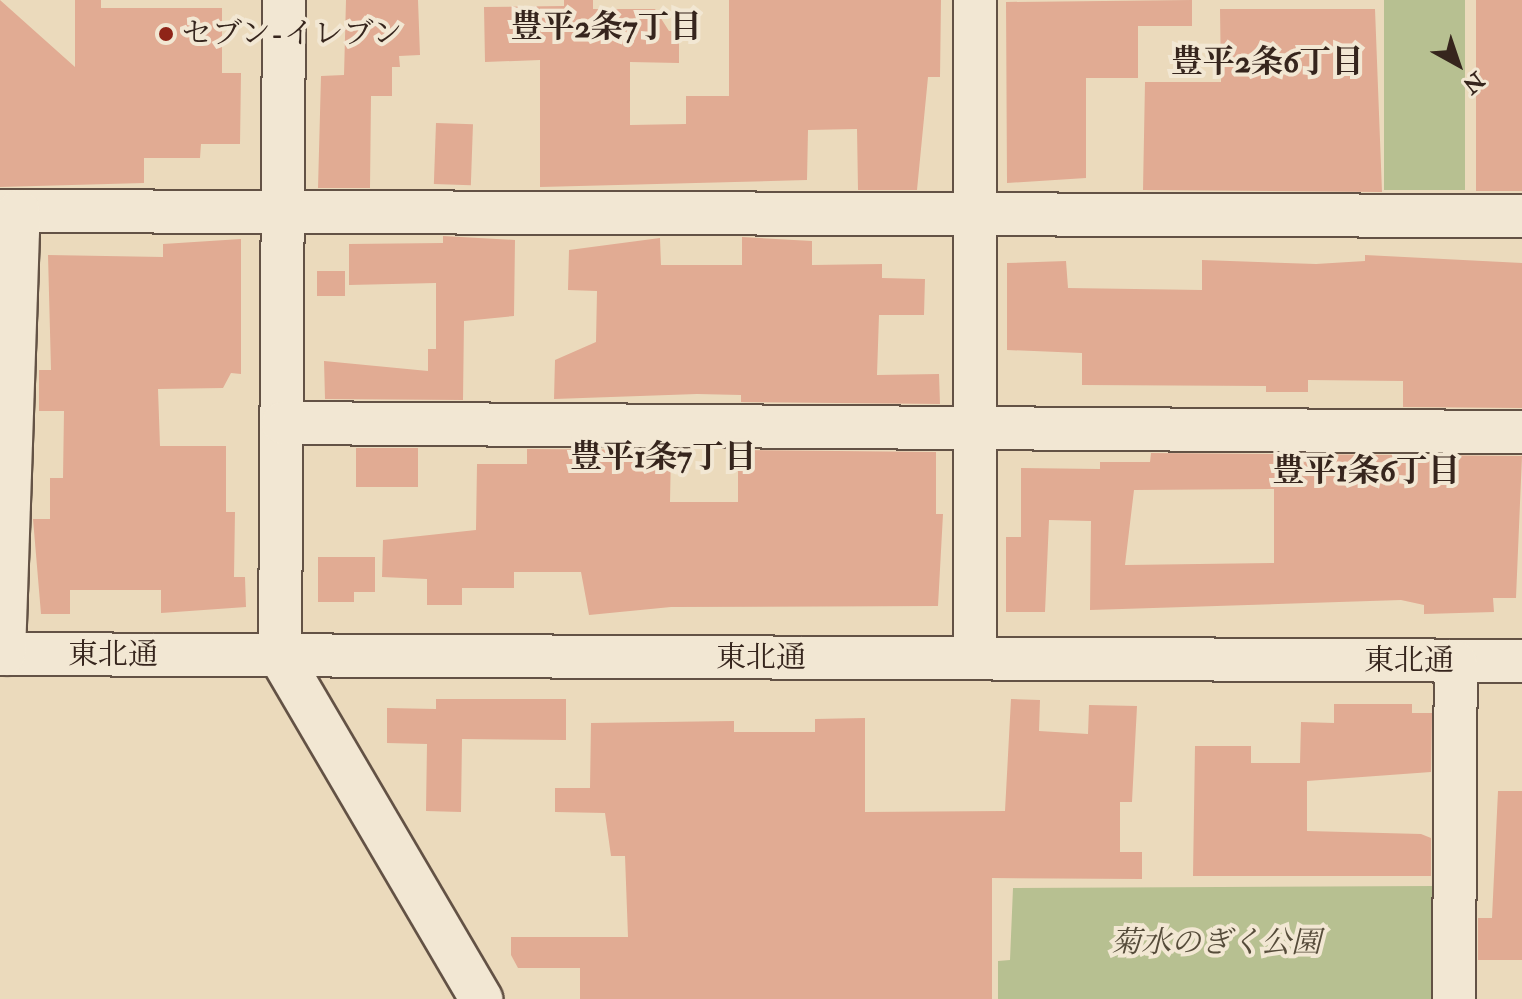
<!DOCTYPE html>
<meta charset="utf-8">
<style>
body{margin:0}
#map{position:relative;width:1522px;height:999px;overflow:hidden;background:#ebdabc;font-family:"IM FELL Double Pica","Noto Serif JP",serif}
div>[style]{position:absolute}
.green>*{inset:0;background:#b7c091;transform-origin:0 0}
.building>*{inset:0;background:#e1ab93;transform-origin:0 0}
.roads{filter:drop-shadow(2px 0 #635245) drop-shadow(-2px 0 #635245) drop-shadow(0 2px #635245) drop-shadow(0 -2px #635245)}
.minor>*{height:42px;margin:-21px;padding:0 21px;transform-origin:21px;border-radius:21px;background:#f2e7d3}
.dots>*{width:22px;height:22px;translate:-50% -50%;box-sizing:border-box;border:4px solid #f2e7d3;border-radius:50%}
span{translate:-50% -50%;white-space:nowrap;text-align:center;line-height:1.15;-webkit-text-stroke:8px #f2e7d3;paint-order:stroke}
.poi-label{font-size:30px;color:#36251d}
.left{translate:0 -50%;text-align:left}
.street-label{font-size:30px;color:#36251d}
.park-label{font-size:30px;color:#564c3a;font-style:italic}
.neighbourhood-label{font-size:32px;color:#36251d;font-weight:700}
.north{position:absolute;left:1418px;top:24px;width:80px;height:80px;-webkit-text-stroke:6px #f2e7d3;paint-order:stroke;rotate:140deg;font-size:22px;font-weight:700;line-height:32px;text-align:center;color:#36251d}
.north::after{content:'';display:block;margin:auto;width:28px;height:36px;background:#36251d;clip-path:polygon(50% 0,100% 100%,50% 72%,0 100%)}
</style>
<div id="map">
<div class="green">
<div style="left:1384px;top:0;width:81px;height:190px"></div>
<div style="clip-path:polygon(1435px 886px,1433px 999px,998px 999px,998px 961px,1010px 960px,1013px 888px)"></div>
</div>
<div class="building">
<div style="clip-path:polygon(0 0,75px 67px,75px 0,101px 0,101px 8px,222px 8px,222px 73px,241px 73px,240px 144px,201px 144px,200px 158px,144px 158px,144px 183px,0 187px)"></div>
<div style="clip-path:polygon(346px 0,418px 0,420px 55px,399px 56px,400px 67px,392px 67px,392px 96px,371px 96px,370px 188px,318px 188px,321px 76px,344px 75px)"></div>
<div style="clip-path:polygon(564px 0,593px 0,593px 9px,655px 9px,669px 31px,679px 31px,679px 63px,630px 62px,630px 125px,686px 124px,686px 96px,729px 96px,729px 0,941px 0,940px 77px,928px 77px,917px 190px,858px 190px,857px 129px,808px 130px,807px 180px,540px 187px,540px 60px,485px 62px,484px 7px,564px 6px)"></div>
<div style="clip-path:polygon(1192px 0,1192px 26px,1138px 26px,1138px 78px,1086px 78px,1086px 178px,1007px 183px,1006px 2px)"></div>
<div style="left:1476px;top:0;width:46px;height:191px"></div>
<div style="clip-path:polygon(1220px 9px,1375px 9px,1382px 192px,1143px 190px,1145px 82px,1221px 82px)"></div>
<div style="left:436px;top:123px;width:37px;height:61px;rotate:2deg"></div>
<div style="clip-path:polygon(443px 236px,515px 240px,514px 316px,464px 321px,463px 400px,325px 399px,324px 361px,428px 371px,428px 349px,436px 349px,436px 283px,349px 285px,349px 244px,443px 243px)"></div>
<div style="clip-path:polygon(742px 237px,812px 241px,812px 265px,882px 264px,882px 278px,925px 279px,924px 315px,879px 315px,877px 375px,939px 374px,940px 404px,741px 402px,741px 395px,697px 394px,554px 399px,555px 360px,596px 342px,597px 291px,568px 290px,569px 250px,660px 238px,661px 265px,742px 265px)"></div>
<div style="clip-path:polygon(241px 239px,241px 374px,231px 373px,223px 388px,158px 389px,160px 446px,226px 446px,226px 512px,235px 512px,234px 577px,245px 577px,246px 607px,161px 613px,161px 590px,70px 590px,70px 614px,41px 614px,33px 519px,50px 519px,50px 478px,63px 478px,64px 411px,39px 411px,39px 370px,51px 370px,48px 255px,163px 257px,163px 244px)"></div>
<div style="clip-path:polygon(1365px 255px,1522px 263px,1522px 408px,1403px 407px,1403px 381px,1308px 380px,1308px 392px,1266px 392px,1266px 386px,1082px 385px,1082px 353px,1007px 350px,1007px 263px,1066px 261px,1068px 288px,1202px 290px,1202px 260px,1316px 264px,1365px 261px)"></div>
<div style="left:317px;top:271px;width:28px;height:25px"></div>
<div style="left:418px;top:448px;width:39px;height:62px;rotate:90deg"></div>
<div style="clip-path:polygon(527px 449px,671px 450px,670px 502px,738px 502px,738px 450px,936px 452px,936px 514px,943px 514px,938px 606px,671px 607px,589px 615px,581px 572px,514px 572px,514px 588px,462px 588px,462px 605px,427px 605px,427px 579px,382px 577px,383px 540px,476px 530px,477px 464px,527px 464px)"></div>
<div style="clip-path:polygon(evenodd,1151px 453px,1522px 456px,1516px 598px,1493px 598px,1494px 612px,1424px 614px,1424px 605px,1401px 600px,1090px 610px,1091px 521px,1049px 520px,1045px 612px,1006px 612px,1006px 537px,1021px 537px,1021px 468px,1100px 469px,1100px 462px,1150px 462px,1151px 453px,1274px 489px,1274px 563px,1125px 565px,1134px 490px,1274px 489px)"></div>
<div style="clip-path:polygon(318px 557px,375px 557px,375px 592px,354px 592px,354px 602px,318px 602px)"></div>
<div style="clip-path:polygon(436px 699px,566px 699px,566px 740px,462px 739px,461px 812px,426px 811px,427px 744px,387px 743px,387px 708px,436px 709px)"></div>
<div style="clip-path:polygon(1011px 699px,1040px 700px,1039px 731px,1088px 734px,1089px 705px,1137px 706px,1132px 802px,1120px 802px,1120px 852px,1142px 852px,1142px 879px,992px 878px,992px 999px,580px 999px,580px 968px,518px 968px,511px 955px,511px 937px,628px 937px,625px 856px,611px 856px,605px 813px,555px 812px,555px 788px,590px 788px,591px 723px,734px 721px,734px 732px,815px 732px,815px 719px,865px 718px,865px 812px,1005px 811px)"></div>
<div style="clip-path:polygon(1334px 704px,1412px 704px,1412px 713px,1432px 713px,1431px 772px,1307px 781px,1307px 831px,1421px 834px,1431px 838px,1431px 876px,1193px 876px,1195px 746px,1251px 746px,1251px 763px,1300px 763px,1301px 722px,1334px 723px)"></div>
<div style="clip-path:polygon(1498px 791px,1522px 791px,1522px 960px,1478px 960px,1478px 918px,1492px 918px)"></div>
</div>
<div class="roads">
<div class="minor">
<div style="left:284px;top:0;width:656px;rotate:90.35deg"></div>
<div style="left:280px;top:656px;width:398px;rotate:59.6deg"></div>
<div style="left:975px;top:0;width:658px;rotate:90deg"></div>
<div style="left:0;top:211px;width:1522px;rotate:0.19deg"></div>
<div style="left:283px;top:423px;width:1239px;rotate:0.42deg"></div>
<div style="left:0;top:654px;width:1522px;rotate:0.26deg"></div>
<div style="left:4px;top:654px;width:443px;rotate:-88.1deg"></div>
<div style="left:1454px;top:999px;width:337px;rotate:-89.7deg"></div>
</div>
</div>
<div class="dots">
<div style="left:166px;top:34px;background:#8f2418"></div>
</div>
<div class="poi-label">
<span class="left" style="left:182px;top:34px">セブン-イレブン</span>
</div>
<div class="street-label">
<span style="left:113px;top:655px">東北通</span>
<span style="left:761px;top:658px">東北通</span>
<span style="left:1409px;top:661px">東北通</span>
</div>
<div class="park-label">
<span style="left:1216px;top:943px">菊水のぎく公園</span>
</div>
<div class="neighbourhood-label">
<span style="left:606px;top:27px">豊平2条7丁目</span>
<span style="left:1267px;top:62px">豊平2条6丁目</span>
<span style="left:663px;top:457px">豊平1条7丁目</span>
<span style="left:1366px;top:471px">豊平1条6丁目</span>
</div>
<div class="north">N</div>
</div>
